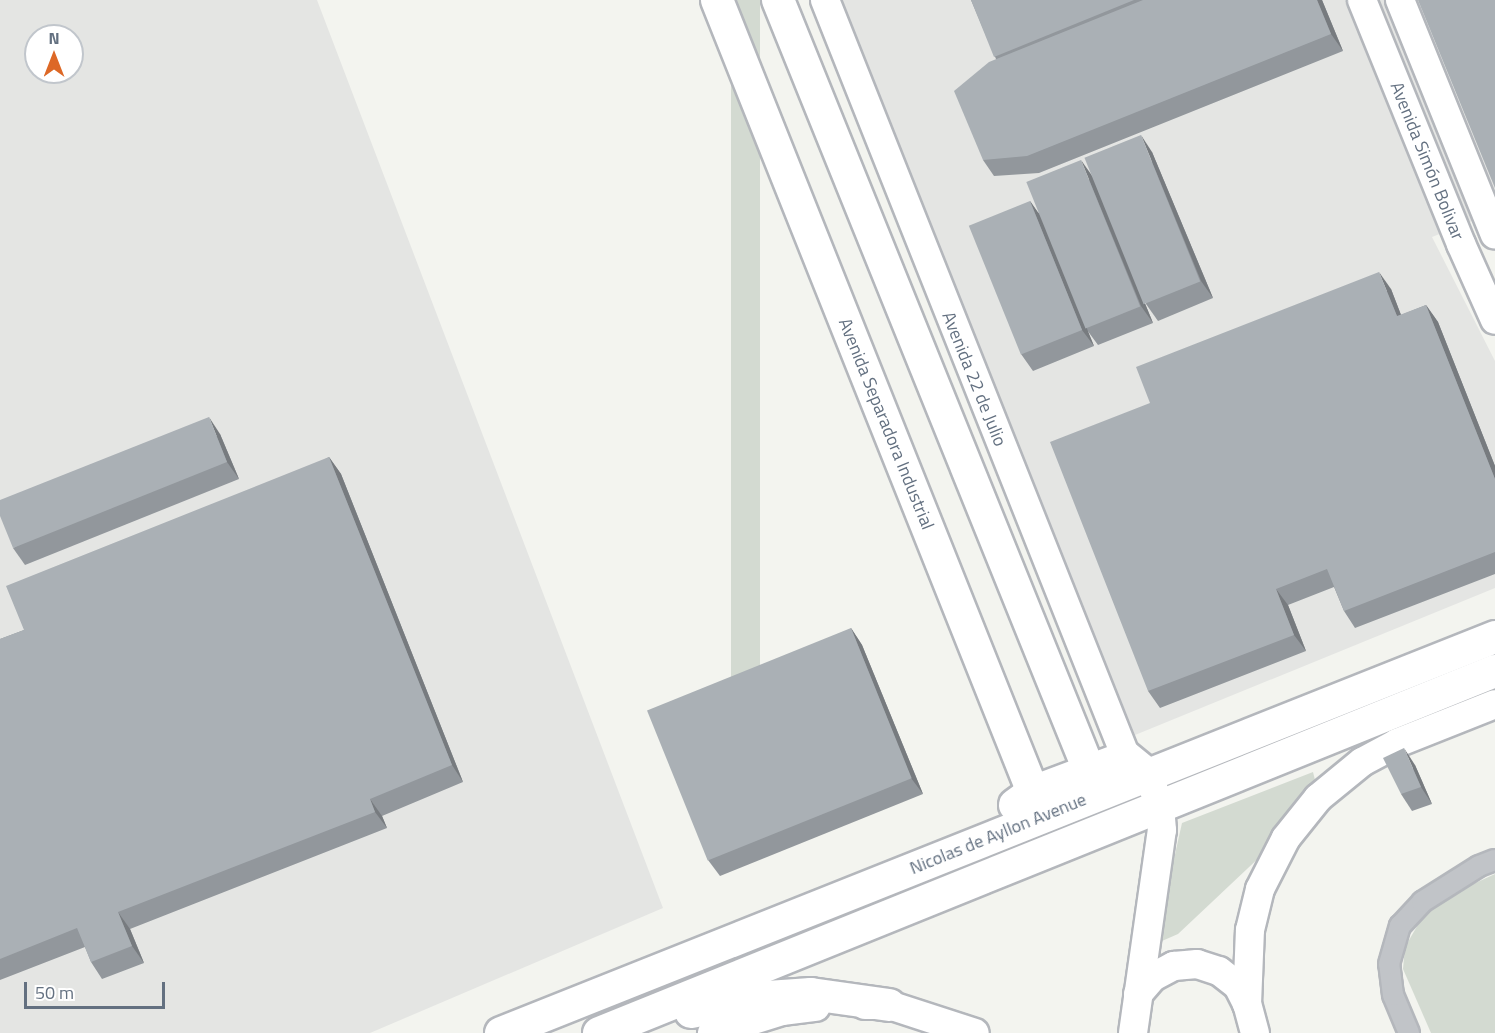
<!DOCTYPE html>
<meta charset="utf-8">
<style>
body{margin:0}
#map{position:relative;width:1495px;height:1033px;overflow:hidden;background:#f3f4ef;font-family:"Titillium Web",sans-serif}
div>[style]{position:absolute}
.built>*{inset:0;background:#e4e5e3}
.green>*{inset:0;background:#d3dad1;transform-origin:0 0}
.roads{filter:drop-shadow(2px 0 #b4b7bc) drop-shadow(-2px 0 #b4b7bc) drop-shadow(0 2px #b4b7bc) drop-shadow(0 -2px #b4b7bc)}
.street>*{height:20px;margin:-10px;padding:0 10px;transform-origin:10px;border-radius:10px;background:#c1c4c8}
.secondary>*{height:28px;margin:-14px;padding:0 14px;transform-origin:14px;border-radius:14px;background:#fff}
.primary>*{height:32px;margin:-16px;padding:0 16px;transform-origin:16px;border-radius:16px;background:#fff}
.wall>*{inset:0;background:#92979c}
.shaded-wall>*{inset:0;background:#777b7f}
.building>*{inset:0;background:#aab0b5;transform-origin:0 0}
span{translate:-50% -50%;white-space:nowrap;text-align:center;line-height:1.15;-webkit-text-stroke:6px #fff;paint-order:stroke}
.street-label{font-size:18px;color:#637080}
.north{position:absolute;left:24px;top:24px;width:60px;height:60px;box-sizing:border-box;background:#fff;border:2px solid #c1c6cc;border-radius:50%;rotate:0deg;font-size:16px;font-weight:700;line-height:24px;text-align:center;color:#637080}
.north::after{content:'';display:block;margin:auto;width:21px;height:27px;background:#dd6826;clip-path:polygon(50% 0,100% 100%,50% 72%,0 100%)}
.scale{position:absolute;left:24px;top:982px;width:141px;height:27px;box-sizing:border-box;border:3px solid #637080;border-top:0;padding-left:8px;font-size:18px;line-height:21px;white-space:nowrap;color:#637080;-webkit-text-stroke:4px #fff;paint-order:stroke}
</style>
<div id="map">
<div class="built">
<div style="clip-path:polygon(evenodd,0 0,317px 0,663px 908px,370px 1033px,0 1033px,0 0,36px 36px,72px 36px,72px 72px,36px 72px,36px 36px)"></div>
<div style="clip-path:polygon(840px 0,1495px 0,1495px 212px,1432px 237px,1495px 361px,1495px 588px,1135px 735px,1001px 407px)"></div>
</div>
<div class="green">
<div style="left:731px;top:0;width:29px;height:806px"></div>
<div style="clip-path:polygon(1313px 772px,1316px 784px,1264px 853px,1178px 934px,1155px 944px,1182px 823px)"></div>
<div style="clip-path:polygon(1495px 874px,1495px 1033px,1431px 1033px,1403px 969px,1405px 947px,1423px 916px,1456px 892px)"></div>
</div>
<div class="roads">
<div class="street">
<div style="left:1409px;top:1033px;width:41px;rotate:-112.8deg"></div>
<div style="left:1393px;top:995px;width:31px;rotate:-97deg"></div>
<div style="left:1389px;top:964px;width:40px;rotate:-74deg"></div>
<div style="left:1400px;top:926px;width:33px;rotate:-47deg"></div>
<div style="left:1422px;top:902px;width:67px;rotate:-32.3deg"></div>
<div style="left:1479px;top:866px;width:17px;rotate:-21deg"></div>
</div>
<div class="secondary">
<div style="left:825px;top:0;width:815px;rotate:68.32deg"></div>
<div style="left:1362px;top:0;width:263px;rotate:67.9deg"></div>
<div style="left:1461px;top:244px;width:83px;rotate:65.9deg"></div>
<div style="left:1400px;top:0;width:253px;rotate:68deg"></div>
<div style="left:1138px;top:994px;width:23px;rotate:-49deg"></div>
<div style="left:1153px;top:977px;width:24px;rotate:-28deg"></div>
<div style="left:1174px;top:966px;width:23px;rotate:-5deg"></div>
<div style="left:1197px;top:964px;width:23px;rotate:18deg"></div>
<div style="left:1219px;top:971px;width:24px;rotate:38deg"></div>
<div style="left:1238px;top:986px;width:20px;rotate:63deg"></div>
<div style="left:865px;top:1005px;width:24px"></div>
<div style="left:889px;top:1005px;width:90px;rotate:18deg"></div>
<div style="left:712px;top:1033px;width:73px;rotate:-17.4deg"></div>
<div style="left:782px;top:1011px;width:34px;rotate:-7deg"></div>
<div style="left:1133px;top:1033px;width:205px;rotate:-81.9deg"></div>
<div style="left:1162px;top:830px;width:24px;rotate:-95deg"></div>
<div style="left:1160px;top:806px;width:22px;rotate:-111deg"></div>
<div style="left:1255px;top:1033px;width:30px;rotate:-105deg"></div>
<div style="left:1247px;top:1004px;width:74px;rotate:-87.7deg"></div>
<div style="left:1250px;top:930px;width:42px;rotate:-76.3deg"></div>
<div style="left:1260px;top:889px;width:57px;rotate:-63deg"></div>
<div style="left:1286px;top:838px;width:51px;rotate:-51.3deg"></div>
<div style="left:1318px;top:798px;width:57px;rotate:-39.3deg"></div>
<div style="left:1362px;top:762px;width:40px;rotate:-28deg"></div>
<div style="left:1397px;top:743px;width:105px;rotate:-21.7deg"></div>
</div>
<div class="primary">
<div style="left:717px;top:0;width:853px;rotate:68.25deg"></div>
<div style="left:778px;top:0;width:830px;rotate:68.01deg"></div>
<div style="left:1015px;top:805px;width:22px;rotate:-36deg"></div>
<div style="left:1033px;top:792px;width:99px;rotate:-20.6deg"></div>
<div style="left:1126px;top:757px;width:28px;rotate:39deg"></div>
<div style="left:691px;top:1012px;width:78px;rotate:-11deg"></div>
<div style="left:768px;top:997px;width:43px;rotate:-4deg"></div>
<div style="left:811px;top:994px;width:79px;rotate:8deg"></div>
<div style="left:501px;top:1033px;width:1070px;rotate:-21.72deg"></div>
<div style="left:599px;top:1033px;width:966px;rotate:-22deg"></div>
</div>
</div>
<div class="wall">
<div style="clip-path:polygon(971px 0,1322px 0,1343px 51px,1039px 173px,994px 176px,983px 160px,996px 59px)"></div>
<div style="clip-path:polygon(1152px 152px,1213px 298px,1158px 321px,1146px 304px)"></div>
<div style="clip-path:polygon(1093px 177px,1153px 323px,1098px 345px,1087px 330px,1094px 346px,1033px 371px,1021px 354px,1030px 201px,1038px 213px)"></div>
<div style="clip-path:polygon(1391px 289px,1401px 315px,1426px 305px,1438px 322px,1495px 466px,1495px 574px,1355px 628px,1344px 611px,1334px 587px,1288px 605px,1306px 651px,1160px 708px,1148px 691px,1150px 403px)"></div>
<div style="clip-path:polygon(220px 434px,239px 479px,25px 565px,13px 548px)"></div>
<div style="clip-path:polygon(329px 457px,341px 474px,463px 782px,382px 816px,387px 828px,130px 929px,144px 963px,102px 979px,91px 962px,85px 947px,0 980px,0 639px,24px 630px)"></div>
<div style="clip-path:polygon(851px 628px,862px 645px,923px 794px,720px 876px,708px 860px)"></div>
<div style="clip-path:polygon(1415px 765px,1432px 804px,1412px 811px,1401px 794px)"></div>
</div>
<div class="shaded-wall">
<div style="clip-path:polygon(1317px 0,1322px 0,1343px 51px,1331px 34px)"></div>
<div style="clip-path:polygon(1141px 135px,1152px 152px,1213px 298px,1201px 281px)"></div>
<div style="clip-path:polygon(1081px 160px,1093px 177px,1153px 323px,1141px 306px)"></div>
<div style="clip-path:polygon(1030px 201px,1042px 218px,1094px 346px,1082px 330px)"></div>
<div style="clip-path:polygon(1379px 272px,1391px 289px,1408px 333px,1397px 316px)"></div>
<div style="clip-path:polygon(1426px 305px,1438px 322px,1495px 466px,1495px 479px)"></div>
<div style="clip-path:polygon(209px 417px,220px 434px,239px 479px,227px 462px)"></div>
<div style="clip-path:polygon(329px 457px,341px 474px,463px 782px,452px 765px)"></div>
<div style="clip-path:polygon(1276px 589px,1288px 605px,1306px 651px,1294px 635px)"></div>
<div style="clip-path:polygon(851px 628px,862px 645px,923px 794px,911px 778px)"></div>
<div style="clip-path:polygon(1404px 748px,1415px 765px,1432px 804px,1421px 787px)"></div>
<div style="clip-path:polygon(370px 799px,382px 816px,387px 828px,375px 812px)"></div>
<div style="clip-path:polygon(118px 912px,130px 929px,144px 963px,132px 946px)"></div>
</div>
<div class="building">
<div style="clip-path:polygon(971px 0,1134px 0,994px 57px)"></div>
<div style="clip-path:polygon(1143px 0,1317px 0,1331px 34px,1027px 156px,983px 160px,954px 91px,989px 62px)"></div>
<div style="clip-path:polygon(1418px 0,1495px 0,1495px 188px)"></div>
<div style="left:1141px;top:135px;width:158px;height:61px;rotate:68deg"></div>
<div style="left:1081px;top:160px;width:158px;height:59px;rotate:68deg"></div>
<div style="left:1030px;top:201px;width:139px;height:66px;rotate:68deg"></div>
<div style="clip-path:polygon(1379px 272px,1397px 316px,1426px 305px,1495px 479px,1495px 552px,1344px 611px,1327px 569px,1276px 589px,1294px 635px,1148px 691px,1050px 442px,1150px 403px,1136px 367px)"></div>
<div style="clip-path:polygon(209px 417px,227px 462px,13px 548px,0 516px,0 500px)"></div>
<div style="clip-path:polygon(329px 457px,452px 765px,370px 799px,375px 812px,118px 912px,132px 946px,91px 962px,77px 928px,0 959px,0 639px,24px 630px,6px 586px)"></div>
<div style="left:851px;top:628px;width:162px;height:220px;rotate:68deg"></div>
<div style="clip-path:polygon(1404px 748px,1421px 787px,1401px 794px,1383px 758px)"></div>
</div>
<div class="street-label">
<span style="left:1427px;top:161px;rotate:68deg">Avenida Simón Bolivar</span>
<span style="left:974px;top:379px;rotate:68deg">Avenida 22 de Julio</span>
<span style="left:886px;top:424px;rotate:68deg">Avenida Separadora Industrial</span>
<span style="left:998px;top:834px;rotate:-22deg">Nicolas de Ayllon Avenue</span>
</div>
<div class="north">N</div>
<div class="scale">50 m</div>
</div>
